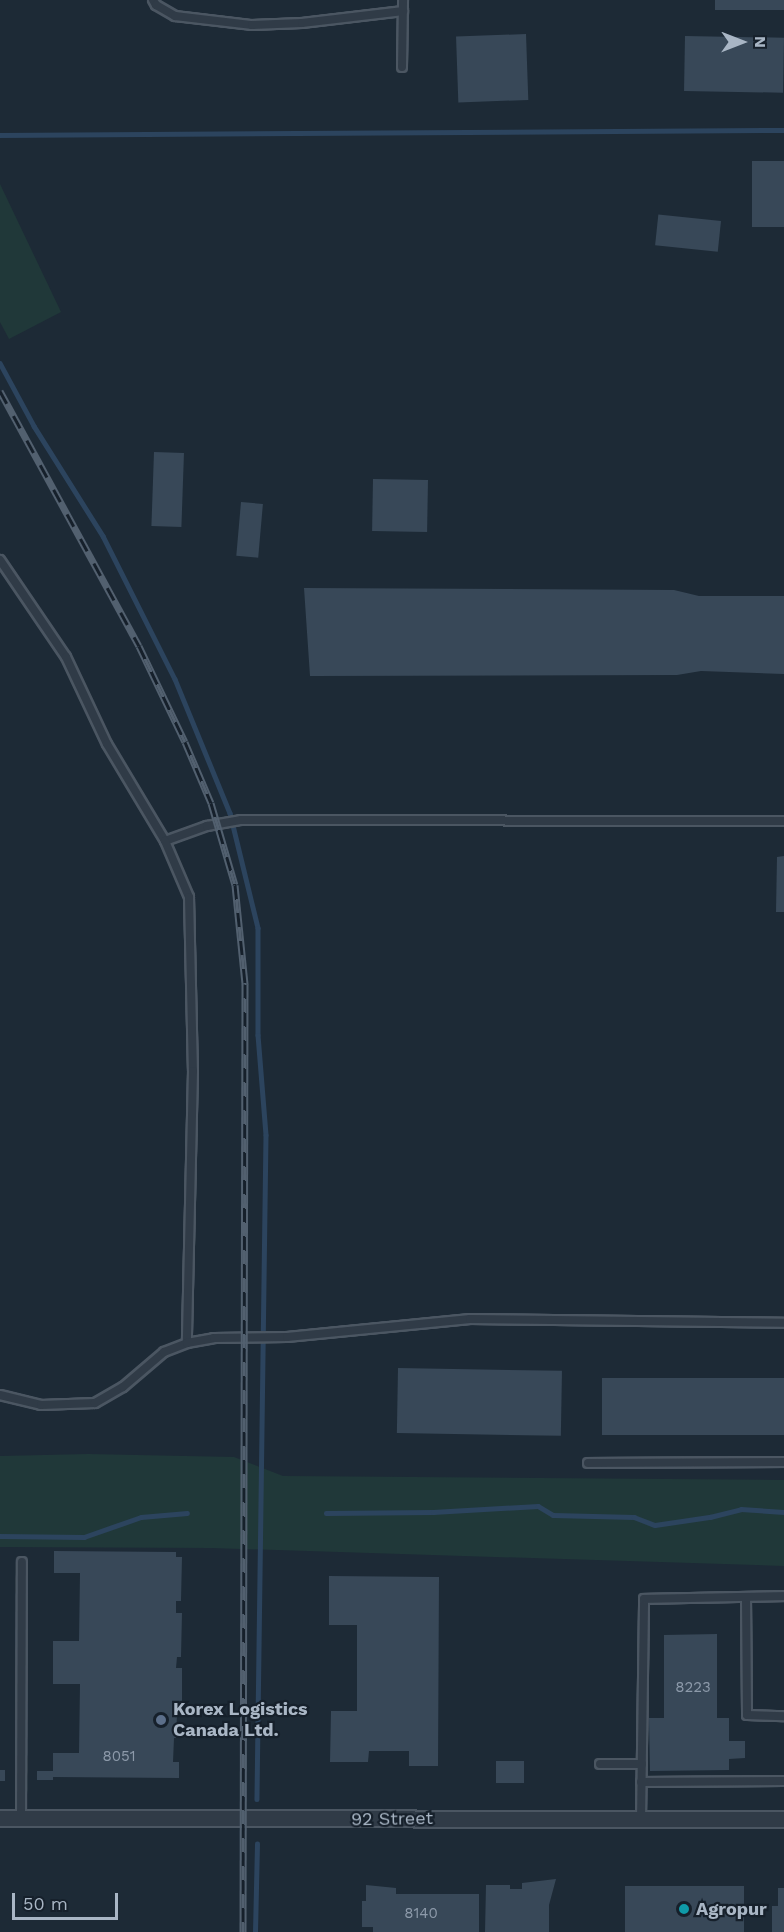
<!DOCTYPE html>
<style>
body{margin:0}
#map{position:relative;width:784px;height:1932px;overflow:hidden;background:#1d2a36;font-family:"Work Sans",sans-serif}
div>[style]{position:absolute}
.green>*{inset:0;background:#203839}
.stream>*{height:4.5px;margin:-2.25px;padding:0 2.25px;transform-origin:2.25px;border-radius:2.25px;background:#2c445e}
.building>*{inset:0;background:#384858;transform-origin:0 0}
.roads{filter:drop-shadow(2px 0 #4b5662) drop-shadow(-2px 0 #4b5662) drop-shadow(0 2px #4b5662) drop-shadow(0 -2px #4b5662)}
.lane>*{height:8px;margin:-4px;padding:0 4px;transform-origin:4px;border-radius:4px;background:#303b47}
.street>*{height:15px;margin:-7.5px;padding:0 7.5px;transform-origin:7.5px;border-radius:7.5px;background:#303b47}
.rail>*{height:7px;margin-top:-3.5px;transform-origin:0;background:repeating-linear-gradient(90deg,#16202b 0 14px,#52606f 0 28px);box-sizing:border-box;border-block:2px solid #52606f}
.dots>*{width:16px;height:16px;translate:-50% -50%;box-sizing:border-box;border:3px solid #16202b;border-radius:50%}
span{translate:-50% -50%;white-space:nowrap;text-align:center;line-height:1.15;-webkit-text-stroke:4.5px #16202b;paint-order:stroke}
.number-label{font-size:15px;color:#8d9aaa}
.number-label span{-webkit-text-stroke-width:0}
.poi-label{font-size:18px;color:#a9b6c5;font-weight:700}
.left{translate:0 -50%;text-align:left}
.street-label{font-size:18px;color:#a9b6c5}
.north{position:absolute;left:712px;top:12px;width:60px;height:60px;-webkit-text-stroke:4px #16202b;paint-order:stroke;rotate:90deg;font-size:16px;font-weight:700;line-height:24px;text-align:center;color:#a9b6c5}
.north::after{content:'';display:block;margin:auto;width:21px;height:27px;background:#a9b6c5;clip-path:polygon(50% 0,100% 100%,50% 72%,0 100%)}
.scale{position:absolute;left:12px;top:1893px;width:106px;height:27px;box-sizing:border-box;border:3px solid #a9b6c5;border-top:0;padding-left:8px;font-size:18px;line-height:21px;white-space:nowrap;color:#a9b6c5;-webkit-text-stroke:4px #16202b;paint-order:stroke}
</style>
<div id="map">
<div class="green">
<div style="clip-path:polygon(0 184px,61px 312px,9px 339px,0 322px)"></div>
<div style="clip-path:polygon(88px 1454px,234px 1457px,283px 1476px,784px 1480px,784px 1566px,211px 1548px,0 1547px,0 1456px)"></div>
</div>
<div class="stream">
<div style="left:0;top:135px;width:784px;rotate:-0.37deg"></div>
<div style="left:0;top:363px;width:72px;rotate:61.6deg"></div>
<div style="left:34px;top:426px;width:130px;rotate:57.9deg"></div>
<div style="left:103px;top:536px;width:160px;rotate:63.3deg"></div>
<div style="left:175px;top:679px;width:145px;rotate:67.7deg"></div>
<div style="left:230px;top:813px;width:118px;rotate:76.3deg"></div>
<div style="left:258px;top:928px;width:107px;rotate:90deg"></div>
<div style="left:258px;top:1035px;width:100px;rotate:85.4deg"></div>
<div style="left:266px;top:1135px;width:664px;rotate:90.78deg"></div>
<div style="left:326px;top:1513px;width:107px;rotate:-0.5deg"></div>
<div style="left:433px;top:1512px;width:105px;rotate:-3.3deg"></div>
<div style="left:538px;top:1506px;width:17px;rotate:31deg"></div>
<div style="left:553px;top:1515px;width:81px;rotate:1.4deg"></div>
<div style="left:634px;top:1517px;width:22px;rotate:21deg"></div>
<div style="left:655px;top:1525px;width:56px;rotate:-8.3deg"></div>
<div style="left:710px;top:1517px;width:32px;rotate:-14deg"></div>
<div style="left:741px;top:1509px;width:43px;rotate:4deg"></div>
<div style="left:0;top:1536px;width:84px;rotate:0.7deg"></div>
<div style="left:84px;top:1537px;width:60px;rotate:-19.3deg"></div>
<div style="left:141px;top:1517px;width:46px;rotate:-5deg"></div>
<div style="left:255px;top:1932px;width:88px;rotate:-88.7deg"></div>
</div>
<div class="building">
<div style="left:715px;top:0;width:69px;height:10px"></div>
<div style="left:526px;top:34px;width:66px;height:70px;rotate:88deg"></div>
<div style="left:685px;top:36px;width:99px;height:55px;rotate:1deg"></div>
<div style="left:752px;top:161px;width:32px;height:66px"></div>
<div style="left:721px;top:221px;width:31px;height:63px;rotate:96deg"></div>
<div style="left:154px;top:452px;width:30px;height:74px;rotate:2deg"></div>
<div style="left:373px;top:479px;width:55px;height:52px;rotate:1deg"></div>
<div style="left:241px;top:502px;width:22px;height:54px;rotate:5deg"></div>
<div style="clip-path:polygon(304px 588px,674px 590px,699px 596px,784px 596px,784px 674px,701px 671px,677px 675px,310px 676px)"></div>
<div style="clip-path:polygon(784px 856px,784px 912px,776px 912px,777px 857px)"></div>
<div style="left:398px;top:1368px;width:164px;height:65px;rotate:1deg"></div>
<div style="left:602px;top:1378px;width:182px;height:57px"></div>
<div style="clip-path:polygon(54px 1551px,176px 1552px,176px 1557px,182px 1557px,181px 1601px,176px 1601px,176px 1613px,182px 1613px,181px 1657px,177px 1657px,176px 1668px,182px 1668px,182px 1714px,177px 1714px,176px 1738px,174px 1738px,173px 1762px,179px 1762px,179px 1778px,53px 1777px,53px 1780px,37px 1780px,37px 1771px,53px 1771px,53px 1753px,79px 1753px,80px 1684px,53px 1684px,53px 1641px,79px 1641px,80px 1573px,54px 1573px)"></div>
<div style="clip-path:polygon(329px 1576px,439px 1577px,438px 1766px,409px 1766px,409px 1751px,369px 1751px,368px 1762px,330px 1762px,331px 1711px,357px 1711px,357px 1625px,329px 1625px)"></div>
<div style="clip-path:polygon(717px 1634px,717px 1718px,729px 1718px,729px 1741px,745px 1741px,745px 1758px,729px 1759px,729px 1770px,650px 1771px,649px 1718px,664px 1718px,664px 1635px)"></div>
<div style="left:496px;top:1761px;width:28px;height:22px"></div>
<div style="left:0;top:1770px;width:5px;height:11px"></div>
<div style="clip-path:polygon(556px 1879px,549px 1905px,549px 1932px,485px 1932px,486px 1885px,510px 1885px,510px 1889px,522px 1889px,522px 1883px)"></div>
<div style="clip-path:polygon(366px 1885px,396px 1888px,396px 1894px,479px 1894px,479px 1932px,373px 1932px,373px 1927px,362px 1927px,362px 1901px,366px 1901px)"></div>
<div style="left:625px;top:1886px;width:119px;height:46px"></div>
<div style="clip-path:polygon(778px 1888px,784px 1888px,784px 1932px,772px 1932px,772px 1906px,778px 1906px)"></div>
</div>
<div class="roads">
<div class="lane">
<div style="left:153px;top:0;width:6px;rotate:59deg"></div>
<div style="left:156px;top:5px;width:22px;rotate:30deg"></div>
<div style="left:175px;top:16px;width:78px;rotate:6.7deg"></div>
<div style="left:252px;top:25px;width:50px;rotate:-2.3deg"></div>
<div style="left:302px;top:23px;width:102px;rotate:-6.8deg"></div>
<div style="left:402px;top:67px;width:67px;rotate:-89.1deg"></div>
<div style="left:0;top:560px;width:117px;rotate:55.8deg"></div>
<div style="left:66px;top:657px;width:96px;rotate:64.8deg"></div>
<div style="left:107px;top:744px;width:113px;rotate:59.1deg"></div>
<div style="left:165px;top:841px;width:45px;rotate:-19.7deg"></div>
<div style="left:207px;top:826px;width:35px;rotate:-10deg"></div>
<div style="left:241px;top:820px;width:543px;rotate:0.11deg"></div>
<div style="left:165px;top:841px;width:61px;rotate:66.8deg"></div>
<div style="left:189px;top:897px;width:174px;rotate:88.7deg"></div>
<div style="left:193px;top:1071px;width:272px;rotate:91.3deg"></div>
<div style="left:0;top:1395px;width:42px;rotate:13.7deg"></div>
<div style="left:41px;top:1405px;width:54px;rotate:-2.1deg"></div>
<div style="left:95px;top:1403px;width:32px;rotate:-30deg"></div>
<div style="left:123px;top:1387px;width:54px;rotate:-40.5deg"></div>
<div style="left:164px;top:1352px;width:25px;rotate:-21deg"></div>
<div style="left:187px;top:1343px;width:27px;rotate:-10deg"></div>
<div style="left:214px;top:1338px;width:73px;rotate:-0.8deg"></div>
<div style="left:287px;top:1337px;width:184px;rotate:-5.6deg"></div>
<div style="left:470px;top:1319px;width:314px;rotate:0.7deg"></div>
<div style="left:588px;top:1463px;width:196px;rotate:-0.3deg"></div>
<div style="left:746px;top:1597px;width:118px;rotate:89.5deg"></div>
<div style="left:747px;top:1715px;width:37px;rotate:2deg"></div>
<div style="left:600px;top:1764px;width:42px"></div>
<div style="left:641px;top:1782px;width:143px;rotate:-0.4deg"></div>
<div style="left:21px;top:1818px;width:256px;rotate:-89.8deg"></div>
<div style="left:641px;top:1820px;width:221px;rotate:-89.2deg"></div>
<div style="left:644px;top:1599px;width:140px;rotate:-1.2deg"></div>
</div>
<div class="street">
<div style="left:0;top:1818px;width:784px;rotate:0.07deg"></div>
</div>
</div>
<div class="rail">
<div style="left:0;top:391px;width:290px;rotate:61.4deg"></div>
<div style="left:139px;top:646px;width:106px;rotate:64.4deg"></div>
<div style="left:185px;top:742px;width:66px;rotate:66.9deg"></div>
<div style="left:211px;top:803px;width:85px;rotate:73.7deg"></div>
<div style="left:235px;top:885px;width:100px;rotate:84.2deg"></div>
<div style="left:245px;top:984px;width:948px;rotate:90.12deg"></div>
</div>
<div class="dots">
<div style="left:161px;top:1720px;background:#5c6f8a"></div>
<div style="left:684px;top:1909px;background:#0f9aa8"></div>
</div>
<div class="number-label">
<span style="left:693px;top:1688px">8223</span>
<span style="left:119px;top:1757px">8051</span>
<span style="left:421px;top:1914px">8140</span>
</div>
<div class="poi-label">
<span class="left" style="left:173px;top:1720px">Korex Logistics<br>Canada Ltd.</span>
<span class="left" style="left:696px;top:1909px">Agropur</span>
</div>
<div class="street-label">
<span style="left:392px;top:1819px;rotate:-1deg">92 Street</span>
</div>
<div class="north">N</div>
<div class="scale">50 m</div>
</div>
